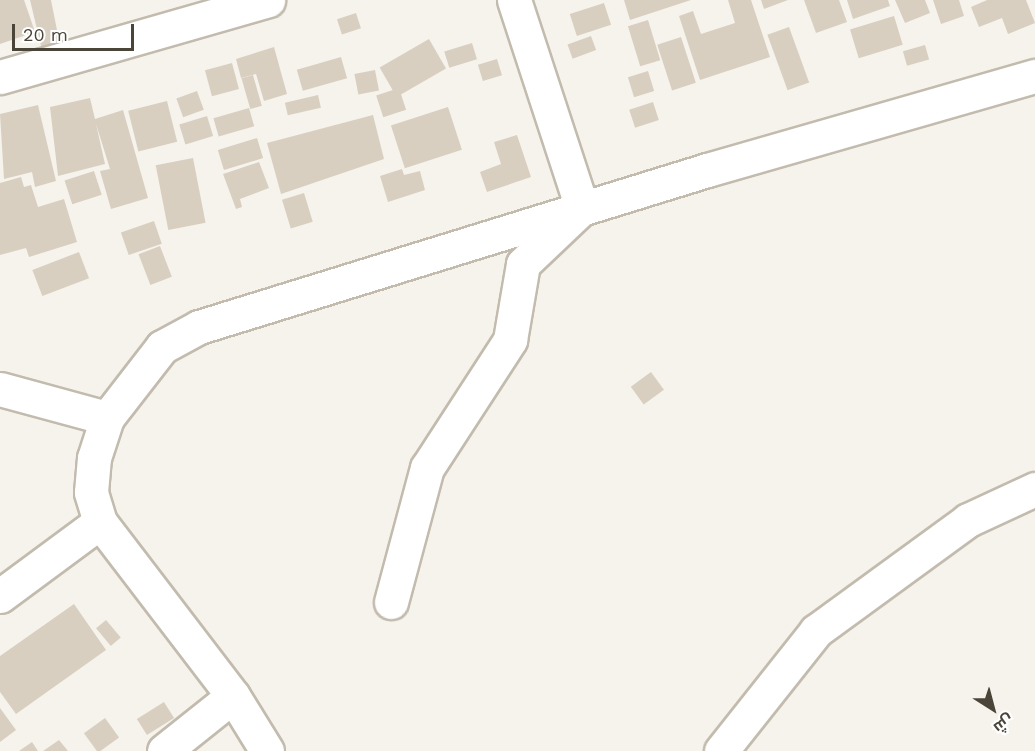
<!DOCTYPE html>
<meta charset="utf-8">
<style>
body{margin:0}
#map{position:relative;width:1035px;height:751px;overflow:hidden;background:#f6f3ec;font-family:"Work Sans",Cairo,sans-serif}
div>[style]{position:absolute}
.building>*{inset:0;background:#d8cfc1;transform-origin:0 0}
.roads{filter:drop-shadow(2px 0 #c2bbae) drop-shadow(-2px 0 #c2bbae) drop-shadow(0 2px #c2bbae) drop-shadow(0 -2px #c2bbae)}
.minor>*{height:33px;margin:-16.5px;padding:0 16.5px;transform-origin:16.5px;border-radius:16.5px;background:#fff}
span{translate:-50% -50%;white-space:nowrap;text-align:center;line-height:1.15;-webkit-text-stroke:6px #fff;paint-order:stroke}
.north{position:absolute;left:963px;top:679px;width:60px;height:60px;-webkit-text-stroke:4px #fff;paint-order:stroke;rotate:144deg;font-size:16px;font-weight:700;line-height:24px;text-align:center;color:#4b4439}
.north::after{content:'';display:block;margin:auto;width:21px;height:27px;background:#4b4439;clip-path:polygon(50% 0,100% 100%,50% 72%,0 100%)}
.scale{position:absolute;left:12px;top:24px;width:122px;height:27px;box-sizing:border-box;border:3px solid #4b4439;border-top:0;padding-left:8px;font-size:18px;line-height:21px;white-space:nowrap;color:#4b4439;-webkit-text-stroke:4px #fff;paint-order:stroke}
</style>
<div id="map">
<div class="building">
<div style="clip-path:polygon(0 0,24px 0,35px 32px,0 44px)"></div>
<div style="clip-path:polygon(30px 0,51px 0,60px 45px,42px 50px)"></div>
<div style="clip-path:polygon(624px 0,691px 0,630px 20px)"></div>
<div style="clip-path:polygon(728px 0,751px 0,770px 57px,700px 80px,679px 16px,693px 11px,701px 34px,735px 23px)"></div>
<div style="clip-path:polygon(761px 0,788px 0,764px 9px)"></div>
<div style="clip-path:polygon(804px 0,839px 0,847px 22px,816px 33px)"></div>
<div style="clip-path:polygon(847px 0,888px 0,890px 6px,853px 19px)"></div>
<div style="clip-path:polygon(895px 0,925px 0,930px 13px,905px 23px)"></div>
<div style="clip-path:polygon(933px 0,959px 0,964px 16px,941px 24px)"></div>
<div style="clip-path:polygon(987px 0,1026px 0,1035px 23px,1008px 34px,1002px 18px,979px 27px,971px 7px)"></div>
<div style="left:604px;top:3px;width:23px;height:36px;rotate:72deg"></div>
<div style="left:356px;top:13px;width:16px;height:20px;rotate:72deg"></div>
<div style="left:894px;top:16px;width:30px;height:46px;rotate:73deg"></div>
<div style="left:648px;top:20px;width:42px;height:21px;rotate:73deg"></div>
<div style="left:789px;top:27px;width:59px;height:23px;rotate:70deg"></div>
<div style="left:591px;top:36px;width:15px;height:25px;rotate:70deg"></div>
<div style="left:681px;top:37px;width:48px;height:25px;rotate:72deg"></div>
<div style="left:429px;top:39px;width:34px;height:57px;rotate:60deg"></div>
<div style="left:472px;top:43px;width:17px;height:29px;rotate:73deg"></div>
<div style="left:925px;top:45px;width:15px;height:23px;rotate:74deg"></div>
<div style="clip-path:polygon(274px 47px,287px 94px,264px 101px,256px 74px,241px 78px,236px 59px)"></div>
<div style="left:341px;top:57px;width:22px;height:46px;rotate:74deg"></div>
<div style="left:497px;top:59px;width:17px;height:20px;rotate:73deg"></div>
<div style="left:232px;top:63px;width:27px;height:28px;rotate:75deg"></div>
<div style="left:375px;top:70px;width:21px;height:21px;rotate:79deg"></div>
<div style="left:648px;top:71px;width:21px;height:21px;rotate:73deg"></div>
<div style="left:253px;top:75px;width:32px;height:12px;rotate:74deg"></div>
<div style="left:399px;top:88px;width:23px;height:24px;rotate:72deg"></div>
<div style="left:197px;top:91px;width:20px;height:22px;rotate:70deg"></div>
<div style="left:318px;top:95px;width:13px;height:34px;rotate:77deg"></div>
<div style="clip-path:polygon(90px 98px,95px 119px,123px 110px,148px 198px,111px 209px,100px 171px,110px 169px,96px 124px,105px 164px,58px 176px,50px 107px)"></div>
<div style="left:167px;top:101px;width:42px;height:40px;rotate:76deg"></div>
<div style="left:653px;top:102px;width:19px;height:25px;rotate:72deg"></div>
<div style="clip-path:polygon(38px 105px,56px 181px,35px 187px,32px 172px,4px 179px,0 114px)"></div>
<div style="left:448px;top:107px;width:45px;height:60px;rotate:72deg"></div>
<div style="left:249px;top:108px;width:19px;height:37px;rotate:74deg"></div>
<div style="clip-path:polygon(373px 115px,384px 159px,281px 194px,267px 143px)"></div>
<div style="left:207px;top:116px;width:21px;height:29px;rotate:73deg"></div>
<div style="clip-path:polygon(517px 135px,531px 177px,487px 192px,480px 172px,501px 164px,494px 142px)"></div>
<div style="left:257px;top:138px;width:21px;height:41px;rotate:73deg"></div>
<div style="left:193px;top:158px;width:66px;height:38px;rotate:79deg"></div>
<div style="clip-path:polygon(259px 162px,269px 188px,240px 199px,242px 207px,236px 209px,223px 174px)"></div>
<div style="clip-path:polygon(402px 169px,404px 175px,420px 171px,425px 190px,388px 202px,380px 176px)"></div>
<div style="left:94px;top:171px;width:25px;height:31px;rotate:72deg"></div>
<div style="clip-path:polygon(21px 177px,24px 187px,31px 185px,38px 207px,64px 199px,77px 242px,29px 257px,26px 248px,0 255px,0 183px)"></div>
<div style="left:304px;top:193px;width:30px;height:23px;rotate:73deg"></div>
<div style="left:154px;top:221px;width:24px;height:35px;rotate:71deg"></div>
<div style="left:160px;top:246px;width:33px;height:23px;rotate:69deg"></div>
<div style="left:79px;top:252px;width:28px;height:50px;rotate:69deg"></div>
<div style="left:651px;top:372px;width:22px;height:25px;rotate:54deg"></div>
<div style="clip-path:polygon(74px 604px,106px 650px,16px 714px,0 692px,0 656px)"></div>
<div style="left:106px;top:620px;width:23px;height:13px;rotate:50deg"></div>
<div style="left:164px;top:702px;width:19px;height:32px;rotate:58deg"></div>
<div style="clip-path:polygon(0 708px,16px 730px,0 742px)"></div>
<div style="left:105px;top:718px;width:24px;height:26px;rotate:54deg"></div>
<div style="clip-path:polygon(59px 740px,68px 751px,43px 751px)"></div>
<div style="clip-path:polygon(32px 742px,38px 751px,19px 751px)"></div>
</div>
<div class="roads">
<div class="minor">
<div style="left:0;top:77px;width:279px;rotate:-16deg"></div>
<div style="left:0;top:389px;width:111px;rotate:15.2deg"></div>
<div style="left:0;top:596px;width:124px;rotate:-36.5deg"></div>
<div style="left:391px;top:602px;width:139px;rotate:-75deg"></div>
<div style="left:427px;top:468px;width:153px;rotate:-57deg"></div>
<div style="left:510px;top:340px;width:77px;rotate:-80.3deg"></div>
<div style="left:523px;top:264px;width:81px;rotate:-43.5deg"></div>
<div style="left:582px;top:208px;width:219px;rotate:-108.1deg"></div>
<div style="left:164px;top:751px;width:88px;rotate:-38.6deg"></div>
<div style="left:267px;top:751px;width:65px;rotate:-121.7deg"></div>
<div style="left:233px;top:696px;width:219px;rotate:-127.4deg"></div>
<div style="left:100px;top:522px;width:31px;rotate:-107deg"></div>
<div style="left:91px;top:492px;width:34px;rotate:-85deg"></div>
<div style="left:94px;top:458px;width:42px;rotate:-72deg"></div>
<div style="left:107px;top:418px;width:90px;rotate:-52.2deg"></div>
<div style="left:162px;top:347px;width:42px;rotate:-28.4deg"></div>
<div style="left:199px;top:327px;width:532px;rotate:-17.17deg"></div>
<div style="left:707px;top:170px;width:341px;rotate:-16deg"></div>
<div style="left:721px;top:751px;width:153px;rotate:-51.6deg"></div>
<div style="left:816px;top:631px;width:188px;rotate:-36.1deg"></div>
<div style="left:968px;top:520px;width:74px;rotate:-24.8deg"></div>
</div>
</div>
<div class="north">ش</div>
<div class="scale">20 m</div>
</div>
